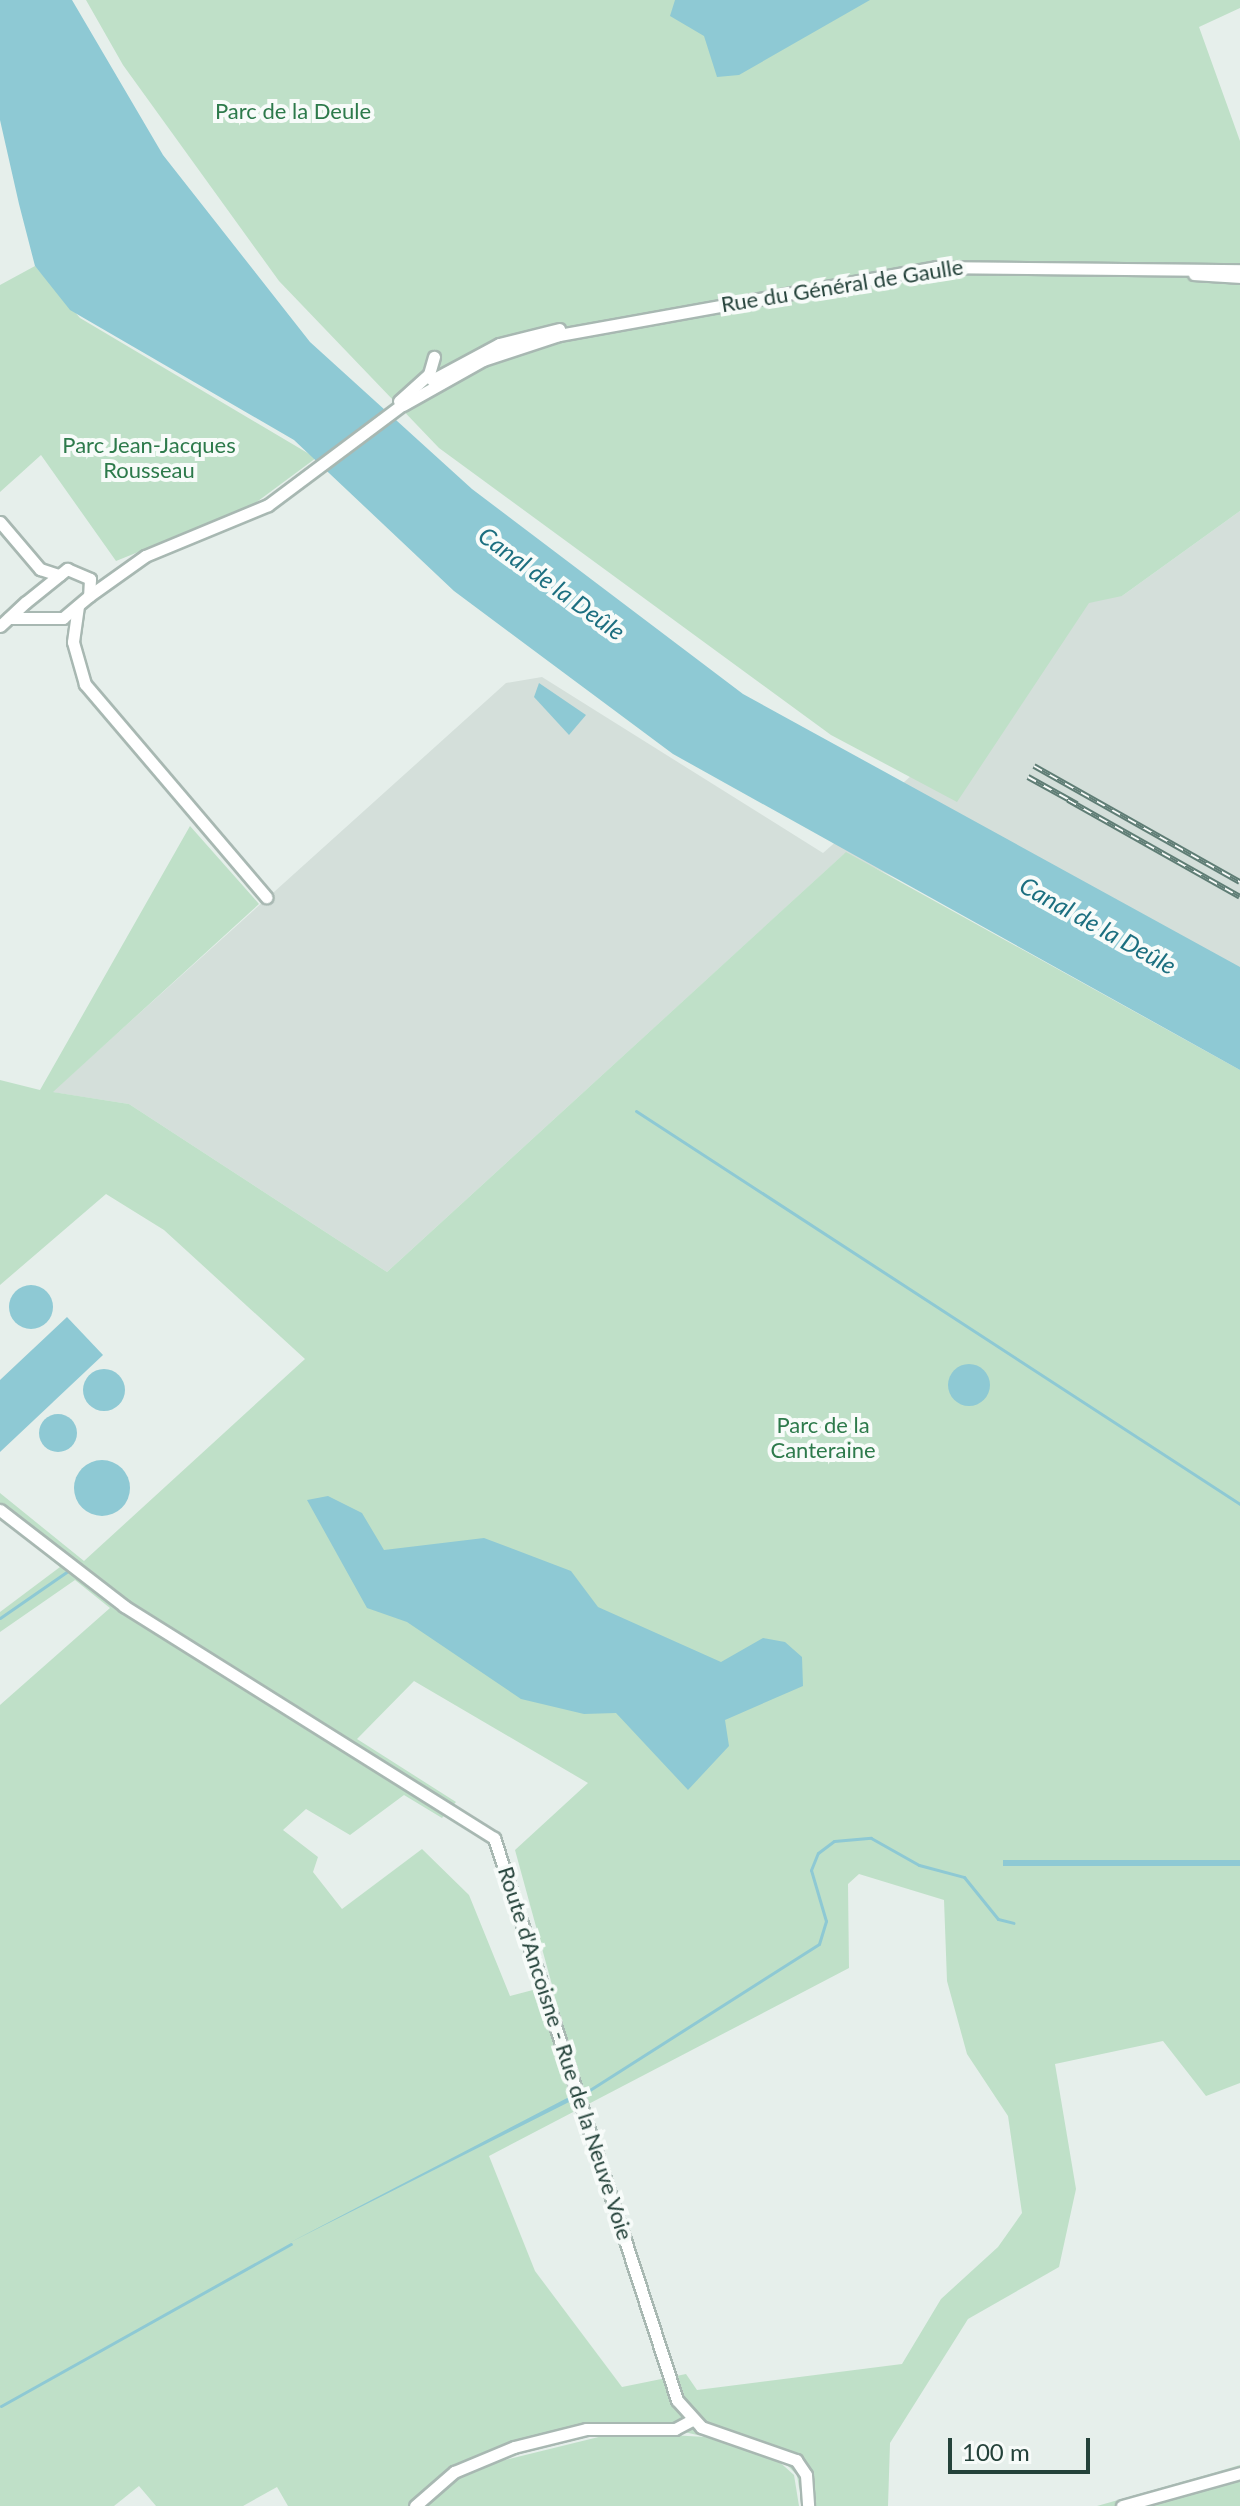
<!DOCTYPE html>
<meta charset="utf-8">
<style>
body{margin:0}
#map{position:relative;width:1240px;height:2506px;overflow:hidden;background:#e6efeb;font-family:Lato,sans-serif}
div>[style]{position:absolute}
.built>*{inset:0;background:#d4dfda}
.green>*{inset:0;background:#bfe0c8}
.water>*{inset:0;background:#8ec9d4;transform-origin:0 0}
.round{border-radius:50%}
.stream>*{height:3px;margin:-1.5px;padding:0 1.5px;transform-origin:1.5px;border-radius:1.5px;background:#8ec9d4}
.roads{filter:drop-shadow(2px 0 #a8b8b2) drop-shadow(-2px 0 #a8b8b2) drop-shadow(0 2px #a8b8b2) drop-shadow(0 -2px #a8b8b2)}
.minor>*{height:11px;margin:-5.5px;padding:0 5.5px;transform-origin:5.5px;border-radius:5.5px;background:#fff}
.rail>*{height:6px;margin-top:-3px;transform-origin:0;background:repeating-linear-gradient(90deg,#f7fbf9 0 9px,#5f7d75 0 18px);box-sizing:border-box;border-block:2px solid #5f7d75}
span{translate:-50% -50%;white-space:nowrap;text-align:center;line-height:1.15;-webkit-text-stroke:8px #f7fbf9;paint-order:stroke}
.park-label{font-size:22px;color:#2d7a4b}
.street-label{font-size:22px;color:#24423a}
.water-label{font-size:24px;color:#1c6f80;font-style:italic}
.scale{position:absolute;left:948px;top:2438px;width:142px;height:36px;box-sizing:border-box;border:4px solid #24423a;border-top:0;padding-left:10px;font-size:24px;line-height:28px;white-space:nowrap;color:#24423a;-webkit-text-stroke:6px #f7fbf9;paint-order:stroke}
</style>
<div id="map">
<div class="built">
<div style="clip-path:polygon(1240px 511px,1240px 1037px,844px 854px,387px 1272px,129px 1104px,52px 1092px,506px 683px,542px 677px,823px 853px,943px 748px,1057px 574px,1122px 596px)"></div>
</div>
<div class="green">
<div style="clip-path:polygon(86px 0,1240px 0,1240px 8px,1199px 27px,1240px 141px,1240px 511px,1122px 596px,1089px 603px,957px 802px,831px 735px,439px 448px,279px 281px,123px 65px)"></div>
<div style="clip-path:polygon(35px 266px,80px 318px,316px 458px,250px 507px,116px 561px,41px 455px,0 492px,0 285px)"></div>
<div style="clip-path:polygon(evenodd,190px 826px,259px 904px,53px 1092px,129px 1104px,387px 1272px,846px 852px,1240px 1070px,1240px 2083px,1206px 2096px,1163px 2041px,1055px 2064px,1076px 2189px,1059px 2267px,968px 2319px,890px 2443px,888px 2506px,802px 2506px,797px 2475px,775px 2453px,680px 2431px,578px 2433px,461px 2471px,419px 2506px,288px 2506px,277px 2487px,243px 2506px,156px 2506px,139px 2486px,114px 2506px,0 2506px,0 1705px,110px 1608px,75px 1580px,0 1632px,0 1612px,60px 1567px,0 1518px,0 1493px,84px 1561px,305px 1359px,164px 1230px,106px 1194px,0 1285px,0 1080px,40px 1090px,190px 826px,414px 1681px,588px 1783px,515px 1850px,552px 1985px,510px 1996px,469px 1895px,422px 1849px,342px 1909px,313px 1872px,318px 1857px,283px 1830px,306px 1809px,350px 1835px,404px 1795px,442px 1818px,456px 1802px,357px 1739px,414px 1681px,190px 826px,859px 1874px,944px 1900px,947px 1981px,967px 2054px,1008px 2116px,1022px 2213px,998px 2247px,941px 2299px,902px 2364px,697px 2390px,686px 2374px,622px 2387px,535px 2271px,489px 2156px,849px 1968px,848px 1884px,859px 1874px)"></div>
<div style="clip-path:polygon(619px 2432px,705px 2437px,775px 2458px,794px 2475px,799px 2506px,424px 2506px,454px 2478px,484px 2465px)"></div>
<div style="clip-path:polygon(1240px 2465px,1240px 2506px,1097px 2506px,1213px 2473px)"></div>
</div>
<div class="water">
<div style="clip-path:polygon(0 0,72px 0,163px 155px,310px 342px,472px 489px,743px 694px,1240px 967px,1240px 1070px,673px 754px,454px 591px,294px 440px,70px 310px,35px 266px,19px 204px,0 120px)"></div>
<div style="clip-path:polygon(675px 0,870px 0,739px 75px,717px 77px,704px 36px,670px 16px)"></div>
<div style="clip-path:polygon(539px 683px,586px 715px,569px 735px,534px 697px)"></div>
<div class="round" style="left:9px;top:1285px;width:44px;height:44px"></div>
<div style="clip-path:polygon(67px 1317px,103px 1355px,0 1452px,0 1380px)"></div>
<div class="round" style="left:948px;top:1364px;width:42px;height:42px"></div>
<div class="round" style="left:83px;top:1369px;width:42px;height:42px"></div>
<div class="round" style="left:39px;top:1414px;width:38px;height:38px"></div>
<div class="round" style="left:74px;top:1460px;width:56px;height:56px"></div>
<div style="clip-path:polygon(328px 1496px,362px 1513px,384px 1550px,484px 1538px,571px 1571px,598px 1607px,721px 1662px,763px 1638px,785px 1642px,802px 1657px,803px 1686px,725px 1720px,729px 1746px,688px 1790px,616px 1713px,584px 1714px,521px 1699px,407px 1622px,367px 1608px,307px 1500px)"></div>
<div style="left:1240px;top:1860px;width:6px;height:237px;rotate:90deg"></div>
<div style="clip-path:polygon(573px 2092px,575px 2099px,287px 2244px,569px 2097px)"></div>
</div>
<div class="stream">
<div style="left:636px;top:1111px;width:721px;rotate:33.05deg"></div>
<div style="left:0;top:1618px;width:83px;rotate:-34.7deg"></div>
<div style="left:585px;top:2093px;width:277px;rotate:-32.5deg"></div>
<div style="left:819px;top:1944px;width:24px;rotate:-73deg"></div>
<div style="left:826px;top:1921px;width:53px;rotate:-106.4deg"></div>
<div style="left:811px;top:1870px;width:18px;rotate:-68deg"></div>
<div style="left:818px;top:1853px;width:20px;rotate:-37deg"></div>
<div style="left:834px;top:1841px;width:37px;rotate:-5deg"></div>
<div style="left:871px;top:1838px;width:55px;rotate:29.4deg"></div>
<div style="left:919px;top:1865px;width:47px;rotate:14.9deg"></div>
<div style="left:964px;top:1877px;width:54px;rotate:51deg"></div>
<div style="left:998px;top:1919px;width:16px;rotate:14deg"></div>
<div style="left:1px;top:2406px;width:332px;rotate:-29.2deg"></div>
</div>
<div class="roads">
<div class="minor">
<div style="left:1194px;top:274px;width:46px;rotate:3.7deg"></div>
<div style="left:432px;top:380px;width:76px;rotate:-28.2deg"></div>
<div style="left:499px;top:344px;width:62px;rotate:-14deg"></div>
<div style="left:399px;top:401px;width:40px;rotate:-42deg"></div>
<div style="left:429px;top:374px;width:18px;rotate:-74deg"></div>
<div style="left:403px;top:405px;width:92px;rotate:-29.4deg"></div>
<div style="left:483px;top:360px;width:80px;rotate:-18.2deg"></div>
<div style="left:559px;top:335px;width:383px;rotate:-10.2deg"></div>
<div style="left:936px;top:267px;width:304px;rotate:0.6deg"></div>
<div style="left:0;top:522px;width:62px;rotate:49.6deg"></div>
<div style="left:40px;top:569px;width:20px;rotate:18deg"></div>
<div style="left:89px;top:596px;width:69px;rotate:-35.5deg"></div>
<div style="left:145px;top:556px;width:133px;rotate:-22.5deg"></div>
<div style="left:268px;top:505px;width:174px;rotate:-36.8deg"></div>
<div style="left:78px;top:606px;width:36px;rotate:98deg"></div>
<div style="left:73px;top:642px;width:44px;rotate:74.1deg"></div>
<div style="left:85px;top:684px;width:280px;rotate:49.6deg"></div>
<div style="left:0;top:626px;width:35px;rotate:-43deg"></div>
<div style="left:26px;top:602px;width:53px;rotate:-38.8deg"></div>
<div style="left:67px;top:569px;width:25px;rotate:23deg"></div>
<div style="left:90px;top:579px;width:17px;rotate:93deg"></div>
<div style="left:89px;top:596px;width:34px;rotate:140deg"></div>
<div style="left:63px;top:618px;width:54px;rotate:180deg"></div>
<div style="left:0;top:1510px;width:157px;rotate:37.7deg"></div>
<div style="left:124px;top:1606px;width:437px;rotate:32.1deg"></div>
<div style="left:494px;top:1838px;width:591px;rotate:71.96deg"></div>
<div style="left:677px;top:2400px;width:36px;rotate:48deg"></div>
<div style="left:701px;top:2427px;width:101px;rotate:19.2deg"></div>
<div style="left:796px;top:2460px;width:18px;rotate:56deg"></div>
<div style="left:806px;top:2475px;width:31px;rotate:86deg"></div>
<div style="left:415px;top:2506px;width:52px;rotate:-41.1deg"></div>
<div style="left:454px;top:2472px;width:65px;rotate:-22.6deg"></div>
<div style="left:514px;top:2447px;width:74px;rotate:-14deg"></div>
<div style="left:586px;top:2429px;width:89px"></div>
<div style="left:675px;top:2429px;width:19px;rotate:-28deg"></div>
<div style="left:1122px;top:2506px;width:123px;rotate:-15.6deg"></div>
</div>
</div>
<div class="rail">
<div style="left:1034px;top:766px;width:236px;rotate:29.4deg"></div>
<div style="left:1028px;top:777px;width:56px;rotate:28.9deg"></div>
<div style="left:1068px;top:800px;width:197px;rotate:29.4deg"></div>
</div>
<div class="park-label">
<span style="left:293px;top:111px">Parc de la Deule</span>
<span style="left:149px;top:457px">Parc Jean-Jacques<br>Rousseau</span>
<span style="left:823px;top:1437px">Parc de la<br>Canteraine</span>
</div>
<div class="street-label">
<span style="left:842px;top:285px;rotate:-9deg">Rue du Général de Gaulle</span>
<span style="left:566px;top:2053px;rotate:72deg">Route d'Ancoisne - Rue de la Neuve Voie</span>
</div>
<div class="water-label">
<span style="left:552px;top:583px;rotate:36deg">Canal de la Deûle</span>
<span style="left:1098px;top:925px;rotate:29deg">Canal de la Deûle</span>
</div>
<div class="scale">100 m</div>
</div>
